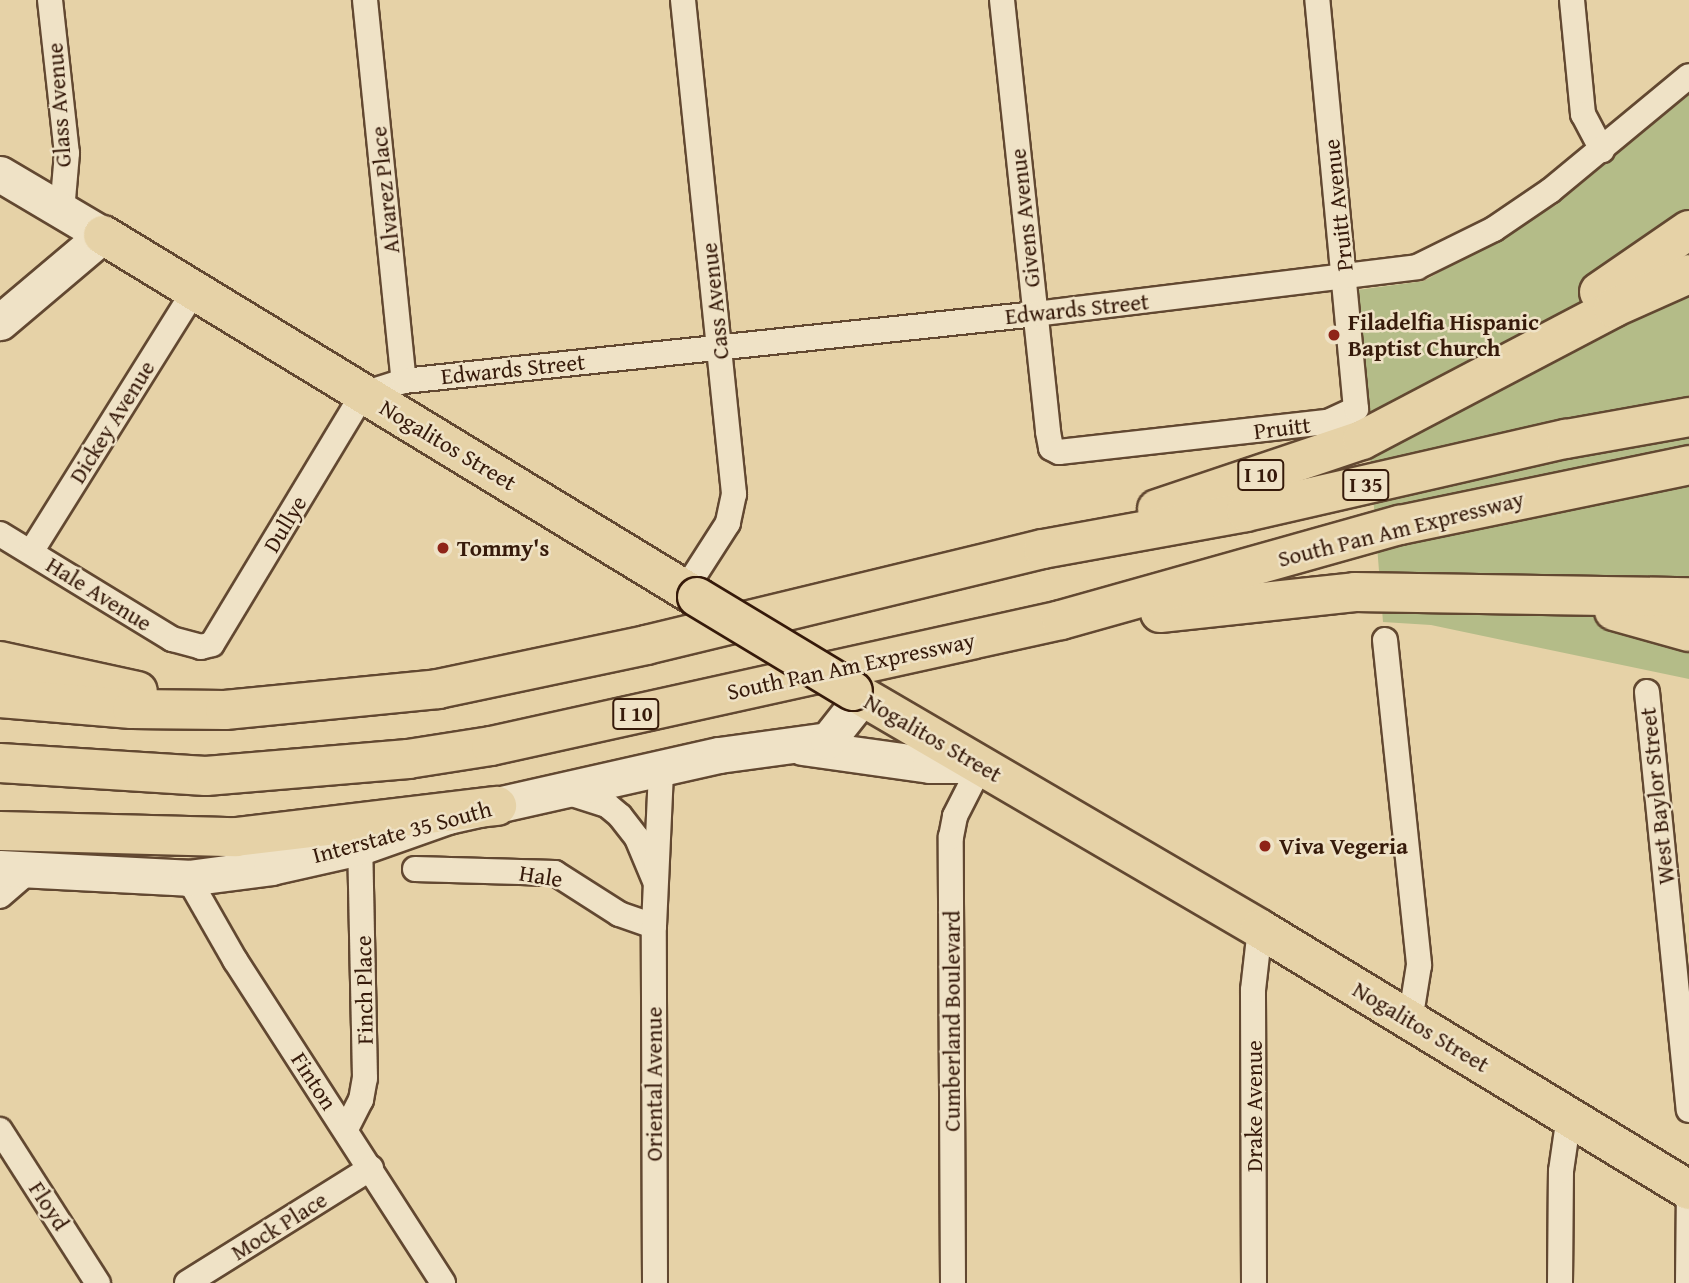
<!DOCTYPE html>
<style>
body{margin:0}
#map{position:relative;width:1689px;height:1283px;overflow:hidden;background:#e6d2a7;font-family:"Gentium Book Plus",serif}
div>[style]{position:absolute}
.green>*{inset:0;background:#b4bc88}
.roads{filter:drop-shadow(2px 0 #624831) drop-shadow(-2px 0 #624831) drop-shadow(0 2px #624831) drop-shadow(0 -2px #624831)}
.street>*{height:24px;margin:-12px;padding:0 12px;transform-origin:12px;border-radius:12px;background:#efe2c6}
.secondary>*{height:35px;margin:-17.5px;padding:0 17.5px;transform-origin:17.5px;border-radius:17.5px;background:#efe2c6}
.primary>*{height:38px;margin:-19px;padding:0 19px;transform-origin:19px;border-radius:19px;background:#e6d2a7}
.highway>*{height:38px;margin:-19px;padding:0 19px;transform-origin:19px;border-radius:19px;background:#e6d2a7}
.bridges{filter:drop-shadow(2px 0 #361a0a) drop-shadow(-2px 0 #361a0a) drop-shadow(0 2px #361a0a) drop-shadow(0 -2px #361a0a)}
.primary-bridge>*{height:38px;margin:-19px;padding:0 19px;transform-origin:19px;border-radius:19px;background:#e6d2a7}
.dots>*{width:19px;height:19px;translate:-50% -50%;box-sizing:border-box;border:4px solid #efe2c6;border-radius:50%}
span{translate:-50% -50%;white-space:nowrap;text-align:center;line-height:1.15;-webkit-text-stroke:5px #efe2c6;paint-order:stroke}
.shield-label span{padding:2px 5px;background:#efe2c6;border:2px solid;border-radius:5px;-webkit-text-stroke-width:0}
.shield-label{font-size:21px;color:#361a0a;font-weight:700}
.street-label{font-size:23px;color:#361a0a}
.poi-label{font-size:23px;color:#361a0a;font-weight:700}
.left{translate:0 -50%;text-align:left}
</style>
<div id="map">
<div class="green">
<div style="clip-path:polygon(1689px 95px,1689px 679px,1431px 625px,1383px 622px,1357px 290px,1424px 281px,1556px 205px)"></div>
</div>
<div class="roads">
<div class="street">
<div style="left:50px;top:0;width:154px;rotate:83.7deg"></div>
<div style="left:67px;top:153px;width:58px;rotate:94.9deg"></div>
<div style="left:365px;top:0;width:383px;rotate:84.2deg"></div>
<div style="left:683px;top:0;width:497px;rotate:84.1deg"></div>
<div style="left:734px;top:494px;width:30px;rotate:102deg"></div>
<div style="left:728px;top:523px;width:80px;rotate:122.7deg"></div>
<div style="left:1002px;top:0;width:434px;rotate:83.9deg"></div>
<div style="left:1048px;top:432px;width:16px;rotate:79deg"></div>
<div style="left:1051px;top:448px;width:9px;rotate:27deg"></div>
<div style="left:1059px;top:452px;width:271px;rotate:-6.4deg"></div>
<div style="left:1328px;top:422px;width:31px;rotate:-25deg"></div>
<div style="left:1356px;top:409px;width:411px;rotate:-95.4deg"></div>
<div style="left:1572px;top:0;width:115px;rotate:84.5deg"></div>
<div style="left:1583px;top:114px;width:41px;rotate:62.2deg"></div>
<div style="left:0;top:534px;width:202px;rotate:31.4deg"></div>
<div style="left:172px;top:639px;width:30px;rotate:15deg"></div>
<div style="left:201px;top:647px;width:11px;rotate:-15deg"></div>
<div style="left:212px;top:644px;width:292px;rotate:-58.9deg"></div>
<div style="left:363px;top:394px;width:43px;rotate:-17.6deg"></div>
<div style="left:404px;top:381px;width:636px;rotate:-6.05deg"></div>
<div style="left:1036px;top:314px;width:384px;rotate:-7deg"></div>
<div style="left:1417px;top:267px;width:86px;rotate:-26.3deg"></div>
<div style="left:1494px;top:229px;width:68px;rotate:-34.2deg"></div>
<div style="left:1550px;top:191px;width:180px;rotate:-39.6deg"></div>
<div style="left:31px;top:552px;width:308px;rotate:-58deg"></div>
<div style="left:1385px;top:640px;width:327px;rotate:84deg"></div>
<div style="left:1419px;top:965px;width:57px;rotate:99.1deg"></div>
<div style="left:1647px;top:692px;width:420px;rotate:84.3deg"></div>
<div style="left:563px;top:791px;width:46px;rotate:17.7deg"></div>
<div style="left:607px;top:805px;width:17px;rotate:40deg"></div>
<div style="left:620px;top:816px;width:28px;rotate:52deg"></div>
<div style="left:637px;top:838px;width:47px;rotate:67.3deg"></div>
<div style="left:415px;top:869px;width:140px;rotate:1.6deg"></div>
<div style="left:555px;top:873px;width:76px;rotate:32.6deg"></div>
<div style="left:619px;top:914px;width:37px;rotate:19deg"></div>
<div style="left:188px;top:878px;width:95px;rotate:60.2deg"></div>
<div style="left:235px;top:960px;width:384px;rotate:57.2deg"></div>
<div style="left:0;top:896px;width:38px;rotate:-41deg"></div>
<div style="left:346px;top:1129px;width:33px;rotate:-63deg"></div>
<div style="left:361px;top:1100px;width:22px;rotate:-80deg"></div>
<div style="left:365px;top:1078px;width:231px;rotate:-91.2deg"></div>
<div style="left:0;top:1130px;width:182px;rotate:57.4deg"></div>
<div style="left:187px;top:1283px;width:217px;rotate:-32deg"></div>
<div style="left:655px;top:1283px;width:357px;rotate:-90.2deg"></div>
<div style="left:654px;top:926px;width:157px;rotate:-87.4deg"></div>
<div style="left:953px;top:1283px;width:446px;rotate:-90.3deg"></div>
<div style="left:951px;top:837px;width:21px;rotate:-79deg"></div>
<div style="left:955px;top:816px;width:57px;rotate:-63deg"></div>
<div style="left:1254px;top:1283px;width:293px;rotate:-90.2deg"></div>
<div style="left:1253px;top:990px;width:61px;rotate:-83.5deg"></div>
<div style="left:1560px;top:1283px;width:112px;rotate:-89.5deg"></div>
<div style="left:1561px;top:1171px;width:56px;rotate:-81.7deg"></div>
<div style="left:1688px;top:1283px;width:101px;rotate:-89.4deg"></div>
</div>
<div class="secondary">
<div style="left:0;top:174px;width:120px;rotate:30.6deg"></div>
<div style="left:103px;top:235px;width:135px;rotate:139.8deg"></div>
<div style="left:802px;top:747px;width:129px;rotate:8deg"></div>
<div style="left:930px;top:765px;width:51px"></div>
<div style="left:0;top:868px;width:188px;rotate:3deg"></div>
<div style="left:188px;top:878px;width:84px;rotate:-7.5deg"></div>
<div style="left:271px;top:867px;width:91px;rotate:-12.7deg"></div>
<div style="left:360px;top:847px;width:93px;rotate:-19.4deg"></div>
<div style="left:448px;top:816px;width:278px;rotate:-12.7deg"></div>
<div style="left:719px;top:755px;width:110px;rotate:-7.8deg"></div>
<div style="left:828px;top:740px;width:55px;rotate:-51.7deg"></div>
</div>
<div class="primary">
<div style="left:103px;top:235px;width:696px;rotate:31.36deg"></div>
<div style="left:853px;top:691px;width:471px;rotate:30.3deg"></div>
<div style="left:1260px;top:929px;width:502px;rotate:31.32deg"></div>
</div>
<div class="highway">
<div style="left:1599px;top:292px;width:109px;rotate:-34.6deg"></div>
<div style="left:1157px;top:509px;width:216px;rotate:-18.6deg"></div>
<div style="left:1362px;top:440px;width:284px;rotate:-27.7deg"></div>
<div style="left:1613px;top:308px;width:83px;rotate:-24.1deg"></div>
<div style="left:1614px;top:611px;width:78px;rotate:15.6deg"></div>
<div style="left:1160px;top:613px;width:196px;rotate:-6.1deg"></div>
<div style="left:1355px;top:592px;width:334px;rotate:0.9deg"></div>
<div style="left:0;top:661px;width:141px;rotate:12.3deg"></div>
<div style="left:0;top:698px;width:132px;rotate:4.8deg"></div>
<div style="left:132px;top:709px;width:93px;rotate:0.6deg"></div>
<div style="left:225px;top:710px;width:214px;rotate:-5.6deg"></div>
<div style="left:438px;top:689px;width:213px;rotate:-11.9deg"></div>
<div style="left:646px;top:645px;width:408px;rotate:-13.6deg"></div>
<div style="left:1043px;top:549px;width:206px;rotate:-10.3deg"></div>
<div style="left:1246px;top:512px;width:328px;rotate:-12.9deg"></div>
<div style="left:1566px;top:439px;width:125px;rotate:-10.1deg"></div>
<div style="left:0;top:763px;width:206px;rotate:3.6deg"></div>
<div style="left:206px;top:776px;width:203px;rotate:-4.8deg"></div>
<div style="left:408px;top:759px;width:84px;rotate:-8.9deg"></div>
<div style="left:491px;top:746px;width:584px;rotate:-12.46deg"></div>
<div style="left:1061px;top:620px;width:352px;rotate:-15.7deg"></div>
<div style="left:1400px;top:525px;width:295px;rotate:-11.7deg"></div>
<div style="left:0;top:831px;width:236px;rotate:1.5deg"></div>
<div style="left:236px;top:837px;width:263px;rotate:-6.8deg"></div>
</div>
</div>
<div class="bridges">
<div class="primary-bridge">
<div style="left:697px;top:597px;width:182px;rotate:31.1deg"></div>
</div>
</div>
<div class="dots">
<div style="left:1334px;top:335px;background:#8f2418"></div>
<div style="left:443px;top:548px;background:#8f2418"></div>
<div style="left:1265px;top:846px;background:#8f2418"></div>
</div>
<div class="shield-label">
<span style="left:1261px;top:475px">I 10</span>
<span style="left:1366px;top:485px">I 35</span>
<span style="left:636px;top:714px">I 10</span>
</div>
<div class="street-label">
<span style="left:59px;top:105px;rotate:-94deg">Glass Avenue</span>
<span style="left:385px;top:190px;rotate:-96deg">Alvarez Place</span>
<span style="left:1338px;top:205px;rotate:-96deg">Pruitt Avenue</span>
<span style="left:1025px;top:218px;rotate:-96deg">Givens Avenue</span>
<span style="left:715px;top:301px;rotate:-96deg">Cass Avenue</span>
<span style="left:1077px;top:309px;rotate:-6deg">Edwards Street</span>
<span style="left:513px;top:369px;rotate:-6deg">Edwards Street</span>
<span style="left:112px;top:422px;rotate:-58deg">Dickey Avenue</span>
<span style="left:1282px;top:428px;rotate:-7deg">Pruitt</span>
<span style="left:448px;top:445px;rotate:31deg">Nogalitos Street</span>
<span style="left:285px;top:524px;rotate:-59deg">Dullye</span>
<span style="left:1401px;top:529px;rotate:-14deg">South Pan Am Expressway</span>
<span style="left:99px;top:594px;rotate:32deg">Hale Avenue</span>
<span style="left:851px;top:666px;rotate:-12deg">South Pan Am Expressway</span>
<span style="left:933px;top:738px;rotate:30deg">Nogalitos Street</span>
<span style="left:1657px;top:796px;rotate:-96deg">West Baylor Street</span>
<span style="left:402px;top:832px;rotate:-15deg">Interstate 35 South</span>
<span style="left:541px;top:876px;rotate:9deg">Hale</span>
<span style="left:364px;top:990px;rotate:-91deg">Finch Place</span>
<span style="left:952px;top:1021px;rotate:-90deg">Cumberland Boulevard</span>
<span style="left:1421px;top:1027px;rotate:31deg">Nogalitos Street</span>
<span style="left:314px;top:1081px;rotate:57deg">Finton</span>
<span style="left:654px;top:1084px;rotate:-90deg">Oriental Avenue</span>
<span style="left:1254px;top:1106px;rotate:-90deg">Drake Avenue</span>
<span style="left:49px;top:1206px;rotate:57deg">Floyd</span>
<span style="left:279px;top:1226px;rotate:-32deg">Mock Place</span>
</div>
<div class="poi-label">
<span class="left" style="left:1348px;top:335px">Filadelfia Hispanic<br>Baptist Church</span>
<span class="left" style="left:457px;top:548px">Tommy's</span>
<span class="left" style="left:1279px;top:846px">Viva Vegeria</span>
</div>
</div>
